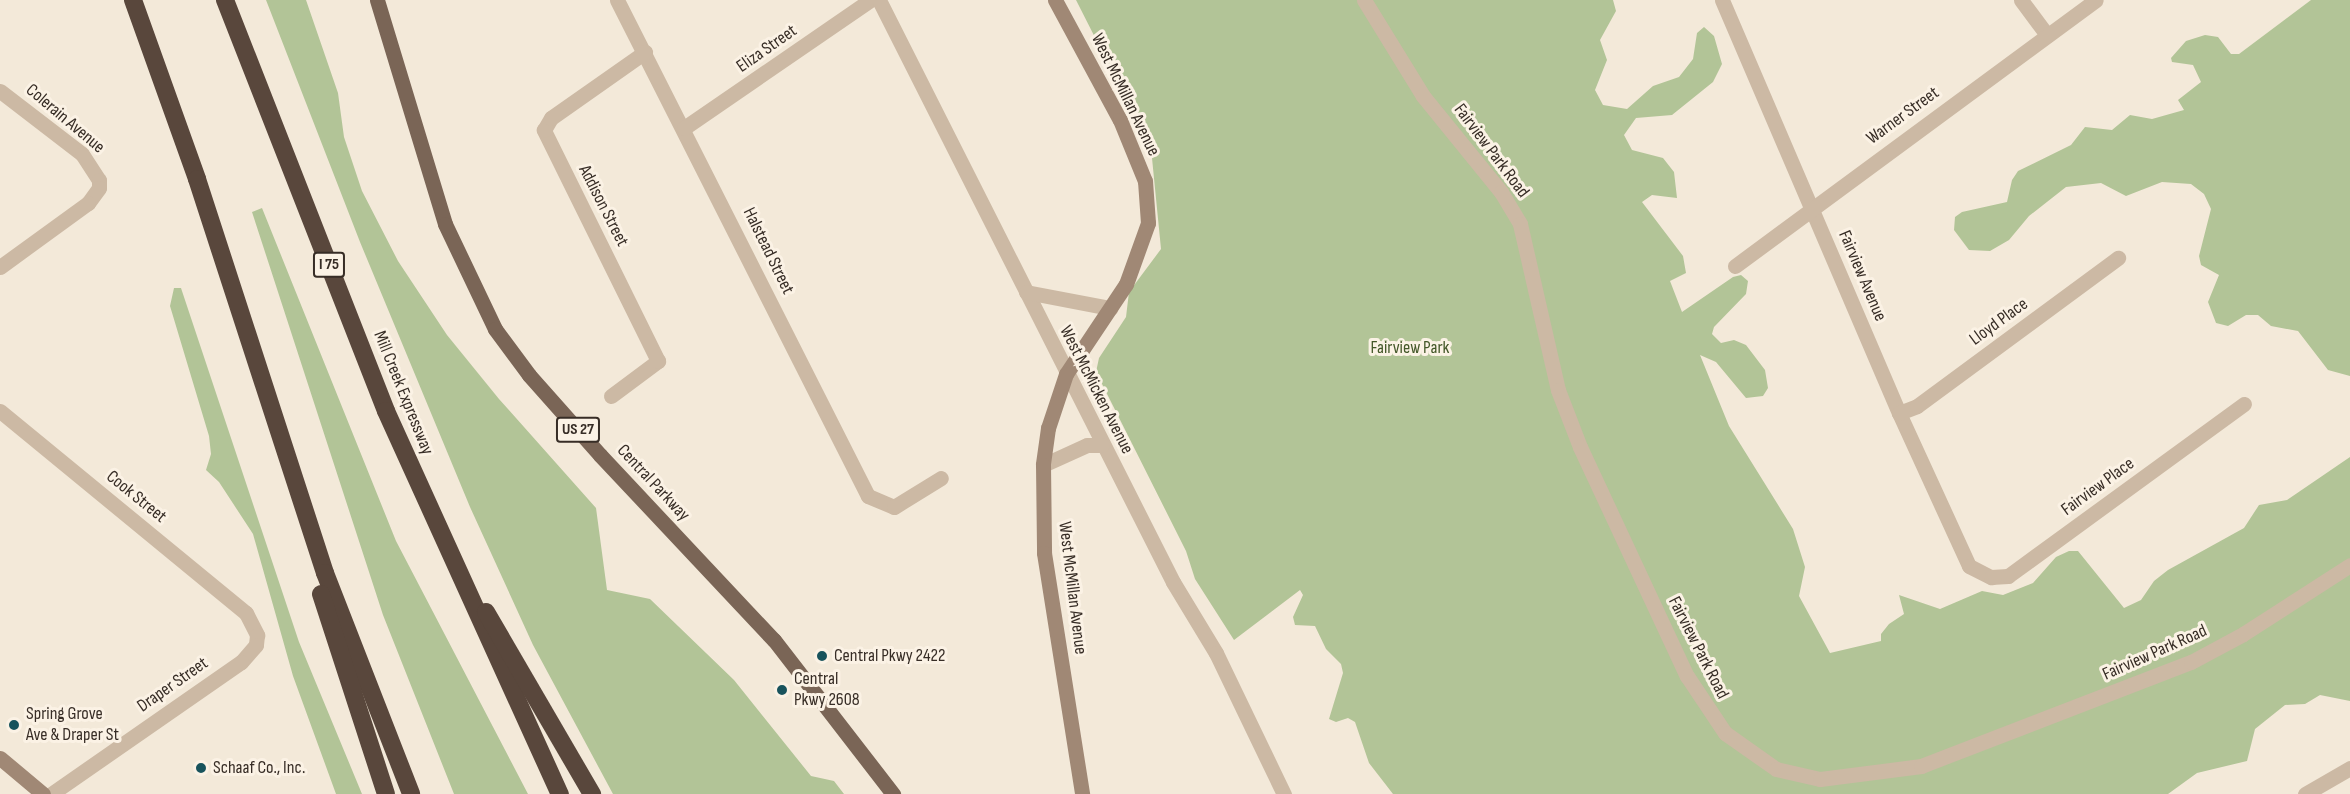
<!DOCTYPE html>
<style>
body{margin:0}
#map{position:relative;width:2350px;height:794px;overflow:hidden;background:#f3e9d9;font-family:"Sofia Sans Condensed",sans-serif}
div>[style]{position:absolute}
.green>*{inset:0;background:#b2c497}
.minor>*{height:15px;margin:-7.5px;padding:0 7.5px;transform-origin:7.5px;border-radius:7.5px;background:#ccb9a4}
.tertiary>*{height:15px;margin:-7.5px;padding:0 7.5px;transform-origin:7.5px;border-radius:7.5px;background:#ccb9a4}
.secondary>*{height:15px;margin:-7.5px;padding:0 7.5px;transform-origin:7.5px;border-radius:7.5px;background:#a08875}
.primary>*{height:15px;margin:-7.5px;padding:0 7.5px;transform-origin:7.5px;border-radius:7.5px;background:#7a6556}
.motorway>*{height:18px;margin:-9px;padding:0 9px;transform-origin:9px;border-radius:9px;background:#59473c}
.dots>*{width:16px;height:16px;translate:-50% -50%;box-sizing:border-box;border:3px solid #fbf2e5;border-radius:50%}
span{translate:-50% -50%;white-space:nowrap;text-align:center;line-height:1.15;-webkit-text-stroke:6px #fbf2e5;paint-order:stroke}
.shield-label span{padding:2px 4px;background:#fbf2e5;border:2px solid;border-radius:4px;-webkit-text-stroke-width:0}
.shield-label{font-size:16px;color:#372d26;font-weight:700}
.street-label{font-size:18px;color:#372d26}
.park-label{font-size:18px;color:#435728}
.poi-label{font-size:18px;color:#372d26}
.left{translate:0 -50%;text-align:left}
</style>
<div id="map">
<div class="green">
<div style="clip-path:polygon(266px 0,306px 0,338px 93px,344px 137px,362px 191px,398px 261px,447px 335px,499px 399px,596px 508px,607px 590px,650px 599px,734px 680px,811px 776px,834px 781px,844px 794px,613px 794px,533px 645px,470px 507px,360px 242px)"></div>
<div style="clip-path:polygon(1076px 0,1613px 0,1616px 11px,1600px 40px,1607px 60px,1595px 90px,1603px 105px,1627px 109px,1653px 86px,1679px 77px,1693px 59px,1697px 33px,1704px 27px,1714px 36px,1722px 64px,1713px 82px,1672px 115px,1636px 118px,1624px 135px,1632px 150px,1663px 158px,1674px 172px,1677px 198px,1652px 195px,1642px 202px,1683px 256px,1686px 273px,1670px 281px,1682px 312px,1733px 277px,1741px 275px,1748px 281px,1746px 294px,1714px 327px,1712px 334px,1721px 343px,1734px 340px,1746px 345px,1765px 370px,1768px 388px,1763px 396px,1746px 398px,1716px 362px,1700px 355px,1729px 426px,1793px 529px,1805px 567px,1799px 596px,1830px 653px,1881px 641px,1881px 634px,1889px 624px,1904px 614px,1899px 595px,1940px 609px,1982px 591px,2003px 595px,2033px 583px,2056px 557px,2069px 551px,2078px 551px,2124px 608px,2141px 600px,2154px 581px,2168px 570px,2244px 528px,2259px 505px,2287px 500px,2350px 457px,2350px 701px,2320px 695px,2305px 704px,2285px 705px,2255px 729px,2247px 761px,2197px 773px,2168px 794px,1393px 794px,1369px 763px,1355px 722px,1348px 718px,1336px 722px,1329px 719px,1343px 673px,1341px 664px,1326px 649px,1315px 626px,1295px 625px,1293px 617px,1303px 595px,1300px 590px,1234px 640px,1195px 579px,1186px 551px,1096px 372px,1099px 358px,1126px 317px,1129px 292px,1161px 249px,1151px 148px)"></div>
<div style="clip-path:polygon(2311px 0,2350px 0,2350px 376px,2328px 370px,2298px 331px,2271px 326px,2258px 315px,2246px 315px,2228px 326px,2216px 323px,2208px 302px,2219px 275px,2201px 265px,2199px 256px,2211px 209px,2204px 194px,2191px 184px,2162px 182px,2126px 196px,2101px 183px,2066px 187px,2029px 216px,2009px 240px,1990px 251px,1969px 250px,1954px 230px,1955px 217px,1962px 212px,2007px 202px,2012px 180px,2018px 171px,2071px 145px,2085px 127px,2112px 130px,2130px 115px,2152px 119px,2184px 110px,2178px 100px,2201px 82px,2193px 65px,2172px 62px,2171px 58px,2186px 41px,2205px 35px,2218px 37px,2231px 54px,2239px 54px)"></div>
<div style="clip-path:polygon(262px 208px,396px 541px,528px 794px,454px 794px,383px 615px,252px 212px)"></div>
<div style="clip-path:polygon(174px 288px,181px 288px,299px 642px,362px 794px,336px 794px,293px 676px,253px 534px,219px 482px,206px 470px,211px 454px,209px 436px,170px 306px)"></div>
</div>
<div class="minor">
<div style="left:617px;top:0;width:556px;rotate:63.16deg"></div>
<div style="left:868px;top:496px;width:28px;rotate:23deg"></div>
<div style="left:894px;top:507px;width:55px;rotate:-31.7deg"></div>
<div style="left:1364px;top:0;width:113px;rotate:58.4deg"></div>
<div style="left:1423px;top:96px;width:124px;rotate:50.9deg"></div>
<div style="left:1501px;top:192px;width:37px;rotate:59deg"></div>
<div style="left:1520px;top:224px;width:170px;rotate:77.1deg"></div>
<div style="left:1558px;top:390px;width:61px;rotate:68.9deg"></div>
<div style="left:1580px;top:447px;width:253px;rotate:65deg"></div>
<div style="left:1687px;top:676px;width:69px;rotate:56.3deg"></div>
<div style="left:1725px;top:733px;width:62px;rotate:35.2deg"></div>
<div style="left:1776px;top:769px;width:45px;rotate:12.8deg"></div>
<div style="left:1820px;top:779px;width:102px;rotate:-7.3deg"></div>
<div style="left:1921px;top:766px;width:289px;rotate:-21.1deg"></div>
<div style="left:2191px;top:662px;width:59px;rotate:-28.3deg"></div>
<div style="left:2243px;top:634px;width:127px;rotate:-32.8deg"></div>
<div style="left:1722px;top:0;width:449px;rotate:66.8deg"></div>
<div style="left:1899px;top:413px;width:168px;rotate:65.4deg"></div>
<div style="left:1969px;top:566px;width:25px;rotate:27deg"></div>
<div style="left:1991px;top:577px;width:17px;rotate:-3deg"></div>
<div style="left:2008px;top:576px;width:292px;rotate:-36.1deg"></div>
<div style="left:2021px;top:0;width:44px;rotate:53.4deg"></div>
<div style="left:0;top:91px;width:103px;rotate:37.5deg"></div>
<div style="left:82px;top:154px;width:31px;rotate:57deg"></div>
<div style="left:99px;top:180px;width:8px;rotate:90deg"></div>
<div style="left:99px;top:188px;width:19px;rotate:126deg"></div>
<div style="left:88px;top:203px;width:109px;rotate:144deg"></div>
<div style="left:684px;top:128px;width:226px;rotate:-34.5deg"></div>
<div style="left:1735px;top:266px;width:448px;rotate:-36.4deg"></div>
<div style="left:611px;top:396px;width:59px;rotate:-36.7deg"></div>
<div style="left:658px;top:361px;width:258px;rotate:-116.3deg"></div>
<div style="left:544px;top:130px;width:14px;rotate:-60deg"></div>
<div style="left:551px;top:118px;width:115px;rotate:-35.1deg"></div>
<div style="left:0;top:411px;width:318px;rotate:39.4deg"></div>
<div style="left:246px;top:613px;width:25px;rotate:63deg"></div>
<div style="left:257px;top:635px;width:10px;rotate:96deg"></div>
<div style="left:256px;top:645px;width:23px;rotate:131deg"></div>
<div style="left:241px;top:662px;width:231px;rotate:145.2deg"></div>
<div style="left:1899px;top:413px;width:19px;rotate:-21deg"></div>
<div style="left:1917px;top:406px;width:250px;rotate:-36.4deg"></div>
<div style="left:2305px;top:794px;width:52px;rotate:-30deg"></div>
</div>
<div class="tertiary">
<div style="left:879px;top:0;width:652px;rotate:63.2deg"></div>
<div style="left:1173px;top:582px;width:83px;rotate:58.8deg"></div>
<div style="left:1216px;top:653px;width:157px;rotate:64.3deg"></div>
<div style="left:1026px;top:292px;width:86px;rotate:10.8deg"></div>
<div style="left:1043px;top:465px;width:48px;rotate:-24.4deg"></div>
<div style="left:1087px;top:445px;width:15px"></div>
</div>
<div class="secondary">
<div style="left:1055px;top:0;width:136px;rotate:61.6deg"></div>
<div style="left:1120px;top:120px;width:66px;rotate:67.7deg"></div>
<div style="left:1145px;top:181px;width:42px;rotate:85.9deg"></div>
<div style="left:1148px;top:223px;width:65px;rotate:109.8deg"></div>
<div style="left:1126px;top:284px;width:108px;rotate:123.7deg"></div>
<div style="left:1066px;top:374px;width:57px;rotate:108.4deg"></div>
<div style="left:1048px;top:428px;width:37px;rotate:98deg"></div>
<div style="left:1043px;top:465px;width:88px;rotate:89.3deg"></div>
<div style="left:1044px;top:553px;width:244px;rotate:81deg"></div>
<div style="left:0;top:758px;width:56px;rotate:39.9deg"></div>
</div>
<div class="primary">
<div style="left:377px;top:0;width:234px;rotate:73.1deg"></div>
<div style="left:445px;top:224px;width:116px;rotate:64.5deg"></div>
<div style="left:495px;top:329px;width:57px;rotate:53.5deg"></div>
<div style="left:529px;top:375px;width:107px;rotate:48.4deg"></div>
<div style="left:600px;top:455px;width:254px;rotate:46.8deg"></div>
<div style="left:774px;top:640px;width:195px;rotate:52.3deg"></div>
</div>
<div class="motorway">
<div style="left:133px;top:0;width:190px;rotate:70.3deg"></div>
<div style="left:197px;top:179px;width:414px;rotate:72deg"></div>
<div style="left:325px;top:573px;width:237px;rotate:68.7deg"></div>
<div style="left:225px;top:0;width:441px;rotate:68.6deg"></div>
<div style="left:386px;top:411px;width:421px;rotate:65.6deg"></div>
<div style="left:321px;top:594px;width:210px;rotate:72deg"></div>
<div style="left:486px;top:612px;width:211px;rotate:59.8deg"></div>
</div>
<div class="dots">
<div style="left:822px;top:656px;background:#18535c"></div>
<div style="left:782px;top:690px;background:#18535c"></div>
<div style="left:14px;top:725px;background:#18535c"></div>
<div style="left:201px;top:768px;background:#18535c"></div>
</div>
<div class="shield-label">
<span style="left:329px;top:265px">I 75</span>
<span style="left:578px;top:430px">US 27</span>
</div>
<div class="street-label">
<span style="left:767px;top:49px;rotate:-35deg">Eliza Street</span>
<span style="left:1125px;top:95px;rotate:64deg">West McMillan Avenue</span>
<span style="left:1903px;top:116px;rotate:-36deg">Warner Street</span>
<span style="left:65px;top:119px;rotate:40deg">Colerain Avenue</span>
<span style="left:1491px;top:151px;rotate:53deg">Fairview Park Road</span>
<span style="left:603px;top:206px;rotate:63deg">Addison Street</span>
<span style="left:768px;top:251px;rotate:64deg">Halstead Street</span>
<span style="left:1862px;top:276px;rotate:67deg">Fairview Avenue</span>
<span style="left:1999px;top:322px;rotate:-36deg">Lloyd Place</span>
<span style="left:1096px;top:390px;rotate:63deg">West McMicken Avenue</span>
<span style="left:403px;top:393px;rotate:68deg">Mill Creek Expressway</span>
<span style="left:653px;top:483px;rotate:47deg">Central Parkway</span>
<span style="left:2098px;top:487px;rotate:-36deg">Fairview Place</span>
<span style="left:136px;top:497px;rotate:39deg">Cook Street</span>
<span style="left:1072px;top:588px;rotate:83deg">West McMillan Avenue</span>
<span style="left:1698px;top:648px;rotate:63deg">Fairview Park Road</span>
<span style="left:2155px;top:653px;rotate:-24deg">Fairview Park Road</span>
<span style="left:173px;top:685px;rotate:-35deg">Draper Street</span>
</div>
<div class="park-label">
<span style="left:1410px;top:348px">Fairview Park</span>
</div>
<div class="poi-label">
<span class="left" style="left:834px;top:656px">Central Pkwy 2422</span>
<span class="left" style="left:794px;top:690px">Central<br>Pkwy 2608</span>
<span class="left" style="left:26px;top:725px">Spring Grove<br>Ave &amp; Draper St</span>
<span class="left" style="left:213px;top:768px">Schaaf Co., Inc.</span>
</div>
</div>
